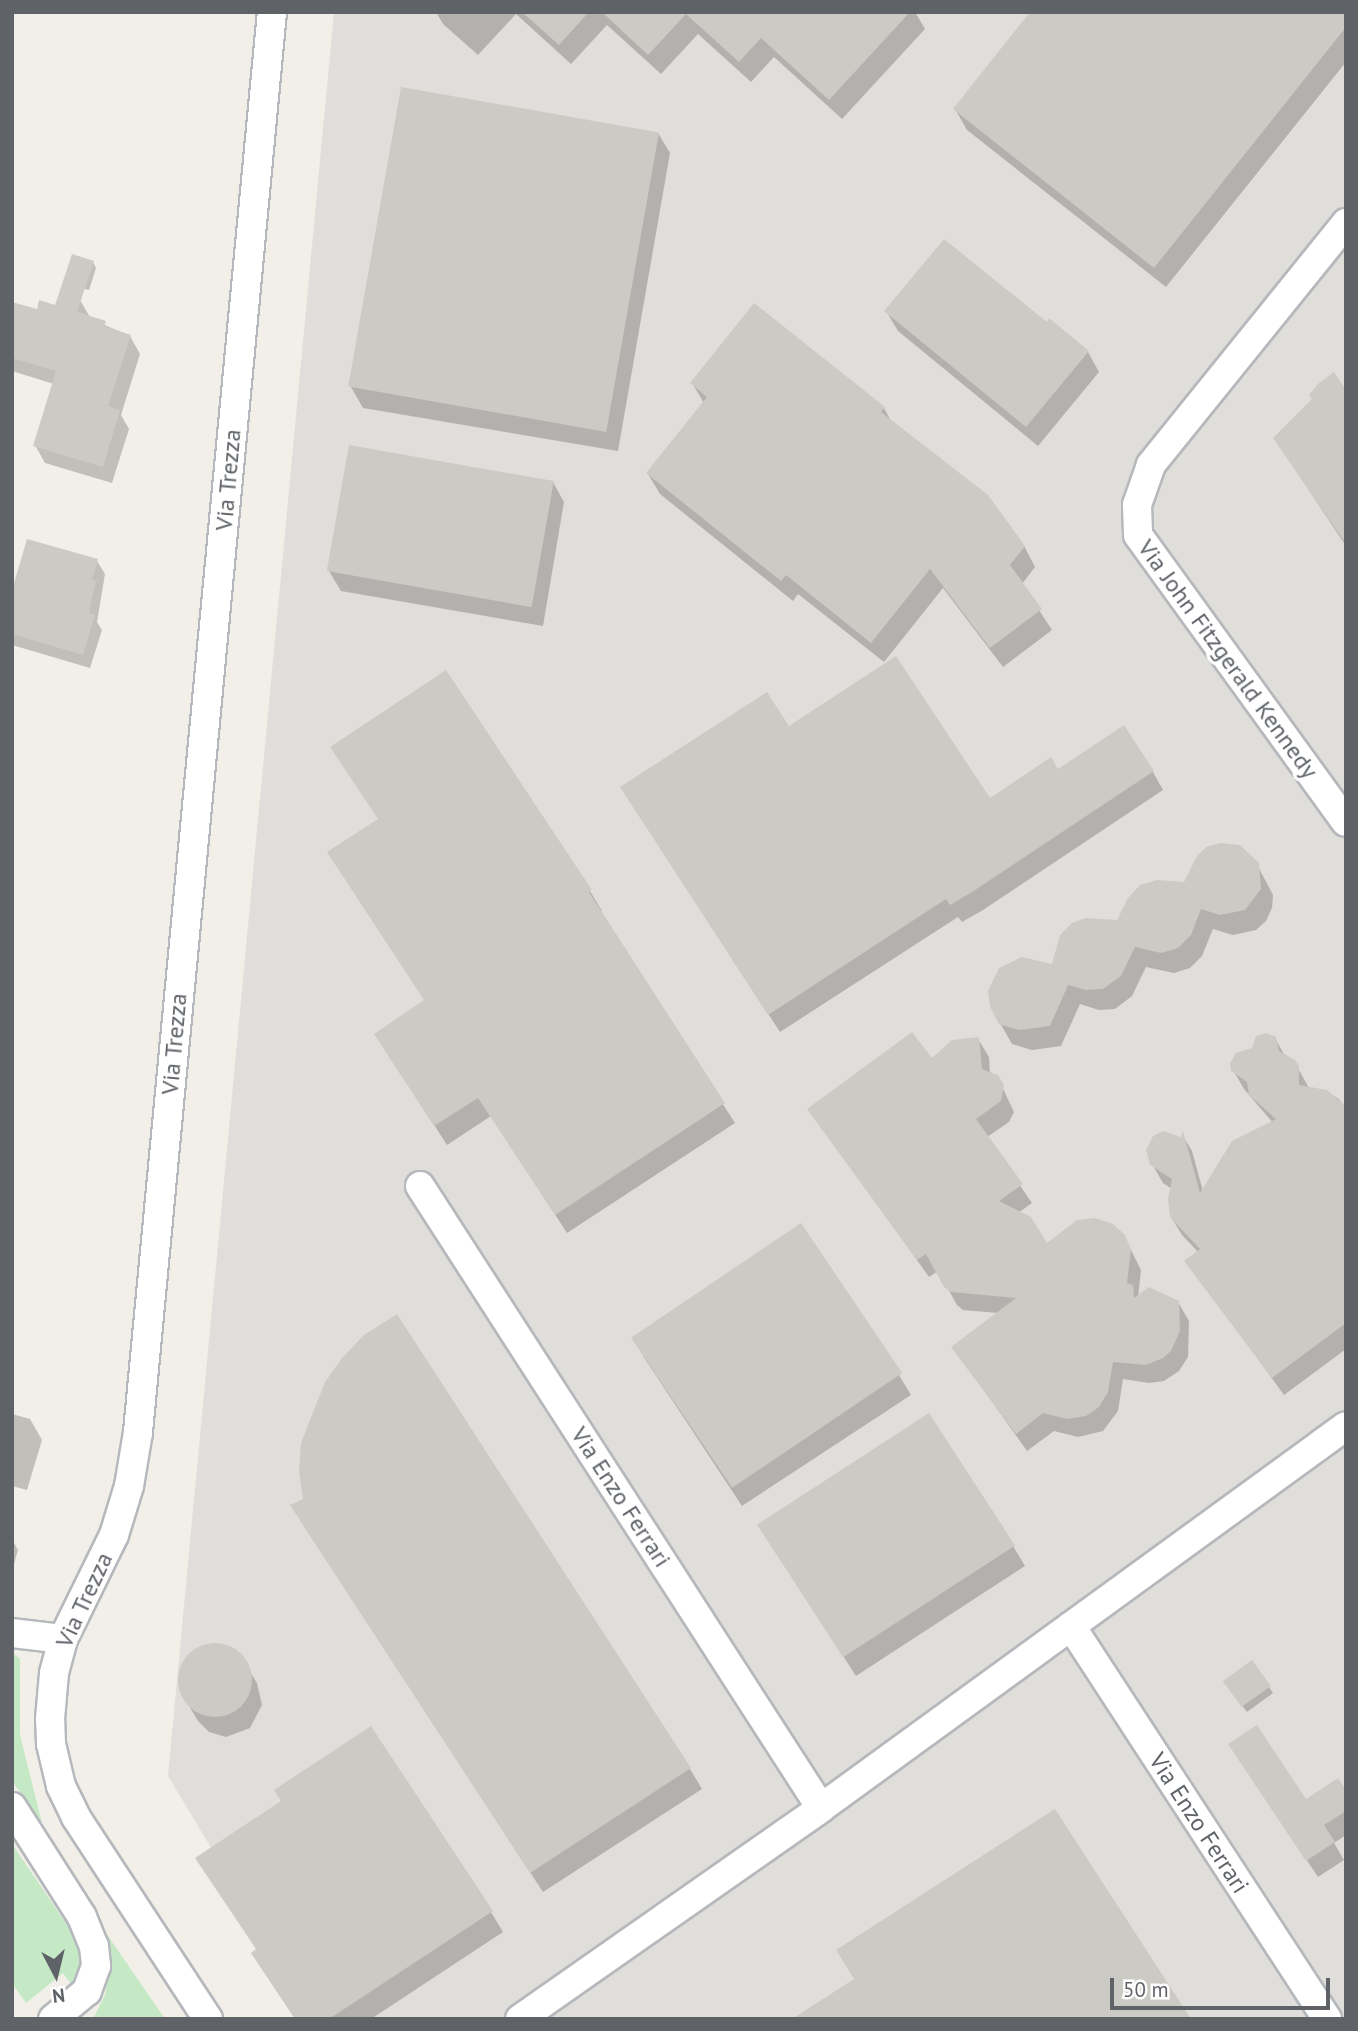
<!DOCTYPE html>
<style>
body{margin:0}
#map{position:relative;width:1358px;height:2031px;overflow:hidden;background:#f1efe8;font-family:"PT Sans",sans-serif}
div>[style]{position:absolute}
.industrial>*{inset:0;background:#e0deda}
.green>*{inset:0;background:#c5e8c5}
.shadow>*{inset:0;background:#0003}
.building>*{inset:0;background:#cccac5;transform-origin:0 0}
.round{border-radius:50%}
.roads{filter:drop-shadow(2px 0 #b5b8bc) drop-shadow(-2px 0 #b5b8bc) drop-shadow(0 2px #b5b8bc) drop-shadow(0 -2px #b5b8bc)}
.minor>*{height:28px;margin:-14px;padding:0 14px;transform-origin:14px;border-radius:14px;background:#fff}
span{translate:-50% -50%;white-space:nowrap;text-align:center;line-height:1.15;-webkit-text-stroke:7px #fff;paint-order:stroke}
.street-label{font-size:24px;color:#5f6368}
.frame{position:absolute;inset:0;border:14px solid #5f6368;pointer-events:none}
.north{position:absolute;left:21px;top:1940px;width:70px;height:70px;-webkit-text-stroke:5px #fff;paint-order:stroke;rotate:173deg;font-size:19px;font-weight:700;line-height:28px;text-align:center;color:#5f6368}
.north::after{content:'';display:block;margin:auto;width:24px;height:32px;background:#5f6368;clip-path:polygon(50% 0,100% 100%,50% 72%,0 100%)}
.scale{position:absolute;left:1110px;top:1978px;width:220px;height:32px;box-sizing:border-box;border:4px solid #5f6368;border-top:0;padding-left:9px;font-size:21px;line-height:24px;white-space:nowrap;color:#5f6368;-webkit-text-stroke:5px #fff;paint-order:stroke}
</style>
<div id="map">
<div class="industrial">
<div style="clip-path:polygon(334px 12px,1346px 12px,1346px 2019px,314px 2019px,168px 1776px)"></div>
</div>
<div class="green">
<div style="clip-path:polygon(12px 1652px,20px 1659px,20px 1735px,42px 1823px,12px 1781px)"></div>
<div style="clip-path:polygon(12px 1844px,78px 1941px,83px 1957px,76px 1991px,63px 1973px,26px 2003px,12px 1983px)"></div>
<div style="clip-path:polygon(106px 1933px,165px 2019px,93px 2019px,105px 1995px,108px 1977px)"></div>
</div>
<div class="shadow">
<div style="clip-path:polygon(436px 12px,915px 12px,925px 29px,842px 119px,774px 57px,751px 82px,698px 34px,661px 74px,607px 25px,571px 64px,516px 14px,478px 55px,443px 24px)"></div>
<div style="clip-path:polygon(1346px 12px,1346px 62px,1166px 287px,967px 130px,955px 109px)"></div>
<div style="clip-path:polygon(658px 133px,670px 153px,618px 451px,363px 408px,351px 387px)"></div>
<div style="clip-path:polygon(93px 262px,96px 268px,89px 290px,69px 285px)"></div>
<div style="clip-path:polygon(80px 300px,91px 319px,130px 336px,140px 354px,121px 415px,129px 429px,112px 483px,45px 463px,35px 445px,54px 384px,12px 371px,12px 303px,38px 311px)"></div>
<div style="clip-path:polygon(886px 311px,1047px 324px,1088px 352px,1099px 372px,1038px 446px,898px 331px)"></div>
<div style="clip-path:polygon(692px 383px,884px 408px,892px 423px,1024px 546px,1035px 567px,1022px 584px,1052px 630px,1003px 667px,943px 588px,884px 662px,798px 594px,793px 601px,660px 494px,648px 474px,704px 403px)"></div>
<div style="clip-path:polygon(1346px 393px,1346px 546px,1275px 439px)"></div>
<div style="clip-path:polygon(553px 482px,564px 502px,543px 626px,341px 591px,329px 571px)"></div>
<div style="clip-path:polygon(97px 561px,105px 574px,97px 622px,102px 630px,90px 668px,12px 645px,12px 596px)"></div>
<div style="clip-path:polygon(789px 729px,990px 800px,1057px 771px,1153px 772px,1163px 790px,983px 910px,962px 922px,958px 917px,780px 1032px,633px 806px)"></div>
<div style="clip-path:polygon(1253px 857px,1273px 895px,1272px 908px,1266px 921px,1256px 930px,1233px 935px,1213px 929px,1202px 956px,1190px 968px,1174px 973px,1146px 967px,1132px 996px,1115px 1009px,1099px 1010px,1080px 1004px,1061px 1046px,1032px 1050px,1012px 1044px,1000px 1023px,1054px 966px,1118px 922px,1185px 884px)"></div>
<div style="clip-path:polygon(590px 891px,602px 911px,599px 912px,735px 1123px,567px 1233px,491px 1116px,447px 1145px,376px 1034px)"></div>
<div style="clip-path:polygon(1275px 1038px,1285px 1056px,1294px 1061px,1309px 1088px,1324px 1090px,1339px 1099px,1346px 1112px,1346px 1349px,1284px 1395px,1187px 1261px,1198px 1252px,1182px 1235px,1171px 1217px,1172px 1189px,1163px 1183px,1152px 1164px,1183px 1136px,1192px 1151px,1203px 1191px,1273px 1123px,1244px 1089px,1233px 1070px,1254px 1050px)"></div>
<div style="clip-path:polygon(978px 1039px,989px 1057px,990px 1074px,997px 1076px,1014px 1112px,1009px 1122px,987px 1137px,1032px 1203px,1018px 1213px,1047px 1246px,1124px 1236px,1141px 1270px,1138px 1298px,1178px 1302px,1189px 1321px,1188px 1357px,1179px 1371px,1164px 1381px,1149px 1383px,1123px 1379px,1118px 1411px,1103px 1431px,1078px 1437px,1054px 1431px,1027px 1451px,953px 1347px,998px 1313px,963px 1310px,957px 1305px,938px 1271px,929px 1277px,809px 1109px)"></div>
<div style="clip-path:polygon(643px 1356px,899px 1375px,911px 1395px,742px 1506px)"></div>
<div style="clip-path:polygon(327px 1382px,690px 1769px,702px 1789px,543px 1892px,304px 1526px,303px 1443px)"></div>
<div style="clip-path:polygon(12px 1414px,30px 1419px,42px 1440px,27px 1490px,12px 1486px)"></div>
<div style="clip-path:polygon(759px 1526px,1013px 1546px,1025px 1566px,856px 1676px)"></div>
<div style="clip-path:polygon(12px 1539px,18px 1550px,12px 1571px)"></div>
<div style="clip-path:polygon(218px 1645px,232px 1650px,244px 1662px,257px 1683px,262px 1705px,250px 1728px,226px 1737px,209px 1732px,198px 1721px,185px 1699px,180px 1675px,193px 1653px,207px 1646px)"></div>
<div style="clip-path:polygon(1252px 1663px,1273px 1693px,1247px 1712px,1229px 1688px)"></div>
<div style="clip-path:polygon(1241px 1762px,1306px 1801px,1346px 1793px,1346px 1835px,1334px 1843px,1344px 1860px,1318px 1877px)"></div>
<div style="clip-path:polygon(491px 1912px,503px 1932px,371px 2019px,296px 2019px)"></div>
</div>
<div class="building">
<div style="clip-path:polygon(522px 12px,589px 12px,559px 45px)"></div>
<div style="clip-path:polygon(602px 12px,910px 12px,829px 100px,761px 38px,739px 62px,686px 14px,648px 55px)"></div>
<div style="clip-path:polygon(1030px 12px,1346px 12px,1346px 27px,1154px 268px,953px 109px)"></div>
<div style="left:401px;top:87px;width:262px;height:304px;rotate:10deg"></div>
<div style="clip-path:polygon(944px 239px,1047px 322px,1049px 318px,1089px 351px,1026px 427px,884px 311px)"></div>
<div style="clip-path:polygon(72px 254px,94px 261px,77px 312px,106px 321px,104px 326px,131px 335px,108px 406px,120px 410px,103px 467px,33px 446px,56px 371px,12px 358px,12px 302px,37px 309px,39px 300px,55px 305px)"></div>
<div style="clip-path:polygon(754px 303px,885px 407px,881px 412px,988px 495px,1025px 546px,1010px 565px,1042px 609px,990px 648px,930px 569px,871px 643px,786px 575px,781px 581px,646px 473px,707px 397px,690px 383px)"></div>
<div style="clip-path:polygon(1334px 372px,1346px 390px,1346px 544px,1273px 438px,1312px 399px,1309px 395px,1318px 384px)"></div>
<div style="left:349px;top:445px;width:208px;height:128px;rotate:10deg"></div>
<div style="clip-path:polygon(27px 539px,98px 559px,92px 580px,96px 581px,89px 613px,95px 615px,83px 655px,12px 634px,12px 590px)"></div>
<div style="clip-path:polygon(896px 656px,990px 798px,1051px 757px,1058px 769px,1124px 725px,1154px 771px,972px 892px,950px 905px,946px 899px,768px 1015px,620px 787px,767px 692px,789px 726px)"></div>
<div style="clip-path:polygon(446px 670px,592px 890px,589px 892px,725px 1103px,555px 1215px,478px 1098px,434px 1126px,374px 1034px,424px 1000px,327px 852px,378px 819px,330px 747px)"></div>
<div style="clip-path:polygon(1220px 843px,1240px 845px,1259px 863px,1261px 889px,1245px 910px,1220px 915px,1201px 909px,1191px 935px,1178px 948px,1161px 953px,1135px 947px,1121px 976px,1103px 989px,1086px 990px,1068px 985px,1050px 1026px,1019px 1030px,999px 1024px,990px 1007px,988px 991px,999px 968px,1022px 957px,1052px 964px,1060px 935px,1072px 923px,1086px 918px,1117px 920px,1128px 898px,1140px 885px,1157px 880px,1184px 882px,1197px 856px,1206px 847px)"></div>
<div style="clip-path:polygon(912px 1032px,932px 1058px,952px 1040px,979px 1037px,982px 1069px,998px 1075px,1004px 1085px,1001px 1101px,976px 1119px,1023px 1184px,999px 1201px,1031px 1217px,1047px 1243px,1077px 1220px,1095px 1218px,1113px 1224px,1125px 1235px,1131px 1250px,1127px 1283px,1133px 1285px,1134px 1298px,1149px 1287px,1179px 1301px,1180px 1331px,1171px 1351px,1163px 1358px,1146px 1365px,1113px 1362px,1108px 1392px,1099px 1407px,1086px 1416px,1067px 1419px,1043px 1413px,1016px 1434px,951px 1347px,1016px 1298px,951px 1292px,944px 1287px,926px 1254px,917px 1260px,807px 1109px)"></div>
<div style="clip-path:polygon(1266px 1033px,1276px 1037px,1279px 1051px,1295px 1060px,1299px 1066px,1299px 1085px,1327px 1090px,1346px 1106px,1346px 1323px,1272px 1378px,1184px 1261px,1200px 1249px,1170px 1217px,1168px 1199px,1172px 1179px,1150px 1165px,1146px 1150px,1153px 1136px,1163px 1131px,1181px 1137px,1183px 1131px,1200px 1193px,1232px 1141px,1276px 1119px,1249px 1095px,1247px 1082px,1231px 1071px,1230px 1063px,1236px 1053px,1252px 1048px,1256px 1036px)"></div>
<div style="left:801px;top:1223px;width:181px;height:205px;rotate:56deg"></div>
<div style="clip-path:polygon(397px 1314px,691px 1768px,530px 1873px,290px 1505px,303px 1499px,299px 1472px,301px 1443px,325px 1382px,343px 1357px,364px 1335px)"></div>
<div style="left:929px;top:1413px;width:158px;height:205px;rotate:57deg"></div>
<div class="round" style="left:178px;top:1643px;width:74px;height:74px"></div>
<div style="left:1252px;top:1660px;width:32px;height:36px;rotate:54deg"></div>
<div style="clip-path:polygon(1257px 1725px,1306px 1799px,1338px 1778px,1346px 1790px,1346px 1811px,1324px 1825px,1335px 1842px,1306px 1861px,1228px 1744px)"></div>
<div style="clip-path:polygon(371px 1726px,493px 1911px,329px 2019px,295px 2019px,251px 1953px,256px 1949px,195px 1858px,281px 1801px,274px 1790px)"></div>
<div style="clip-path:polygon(1055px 1809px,1191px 2019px,792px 2019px,854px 1979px,836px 1950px)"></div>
</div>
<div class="roads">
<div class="minor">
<div style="left:1346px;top:223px;width:311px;rotate:128.9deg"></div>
<div style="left:1151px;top:465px;width:42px;rotate:109.3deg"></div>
<div style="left:1137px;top:505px;width:30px;rotate:88deg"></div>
<div style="left:1138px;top:535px;width:354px;rotate:54.1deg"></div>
<div style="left:420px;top:1186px;width:740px;rotate:57.19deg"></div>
<div style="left:1071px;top:1626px;width:469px;rotate:56.9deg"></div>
<div style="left:12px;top:1633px;width:51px;rotate:6.7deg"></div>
<div style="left:12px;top:1807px;width:130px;rotate:57.5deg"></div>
<div style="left:82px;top:1917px;width:31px;rotate:68deg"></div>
<div style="left:94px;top:1946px;width:20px;rotate:84deg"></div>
<div style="left:96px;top:1966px;width:27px;rotate:110deg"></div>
<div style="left:87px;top:1991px;width:44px;rotate:140.5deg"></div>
<div style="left:208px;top:2019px;width:241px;rotate:-123.2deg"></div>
<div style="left:76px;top:1817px;width:34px;rotate:-116deg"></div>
<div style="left:61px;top:1786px;width:43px;rotate:-103.4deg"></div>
<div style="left:51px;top:1744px;width:25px;rotate:-92deg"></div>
<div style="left:50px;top:1719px;width:46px;rotate:-85deg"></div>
<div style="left:54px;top:1673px;width:35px;rotate:-75deg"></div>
<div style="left:63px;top:1639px;width:116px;rotate:-63.9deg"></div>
<div style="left:114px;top:1535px;width:51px;rotate:-73deg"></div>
<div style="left:129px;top:1486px;width:55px;rotate:-80.5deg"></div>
<div style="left:138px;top:1432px;width:1426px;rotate:-84.61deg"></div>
<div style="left:520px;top:2019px;width:368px;rotate:-35deg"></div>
<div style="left:821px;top:1808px;width:649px;rotate:-36.04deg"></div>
</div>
</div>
<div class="street-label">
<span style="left:228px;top:480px;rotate:-85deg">Via Trezza</span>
<span style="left:1228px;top:659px;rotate:54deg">Via John Fitzgerald Kennedy</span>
<span style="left:174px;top:1044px;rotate:-85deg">Via Trezza</span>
<span style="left:621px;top:1497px;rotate:57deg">Via Enzo Ferrari</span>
<span style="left:84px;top:1600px;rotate:-65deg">Via Trezza</span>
<span style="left:1199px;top:1823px;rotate:57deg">Via Enzo Ferrari</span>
</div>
<div class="frame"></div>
<div class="north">N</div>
<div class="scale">50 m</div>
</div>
